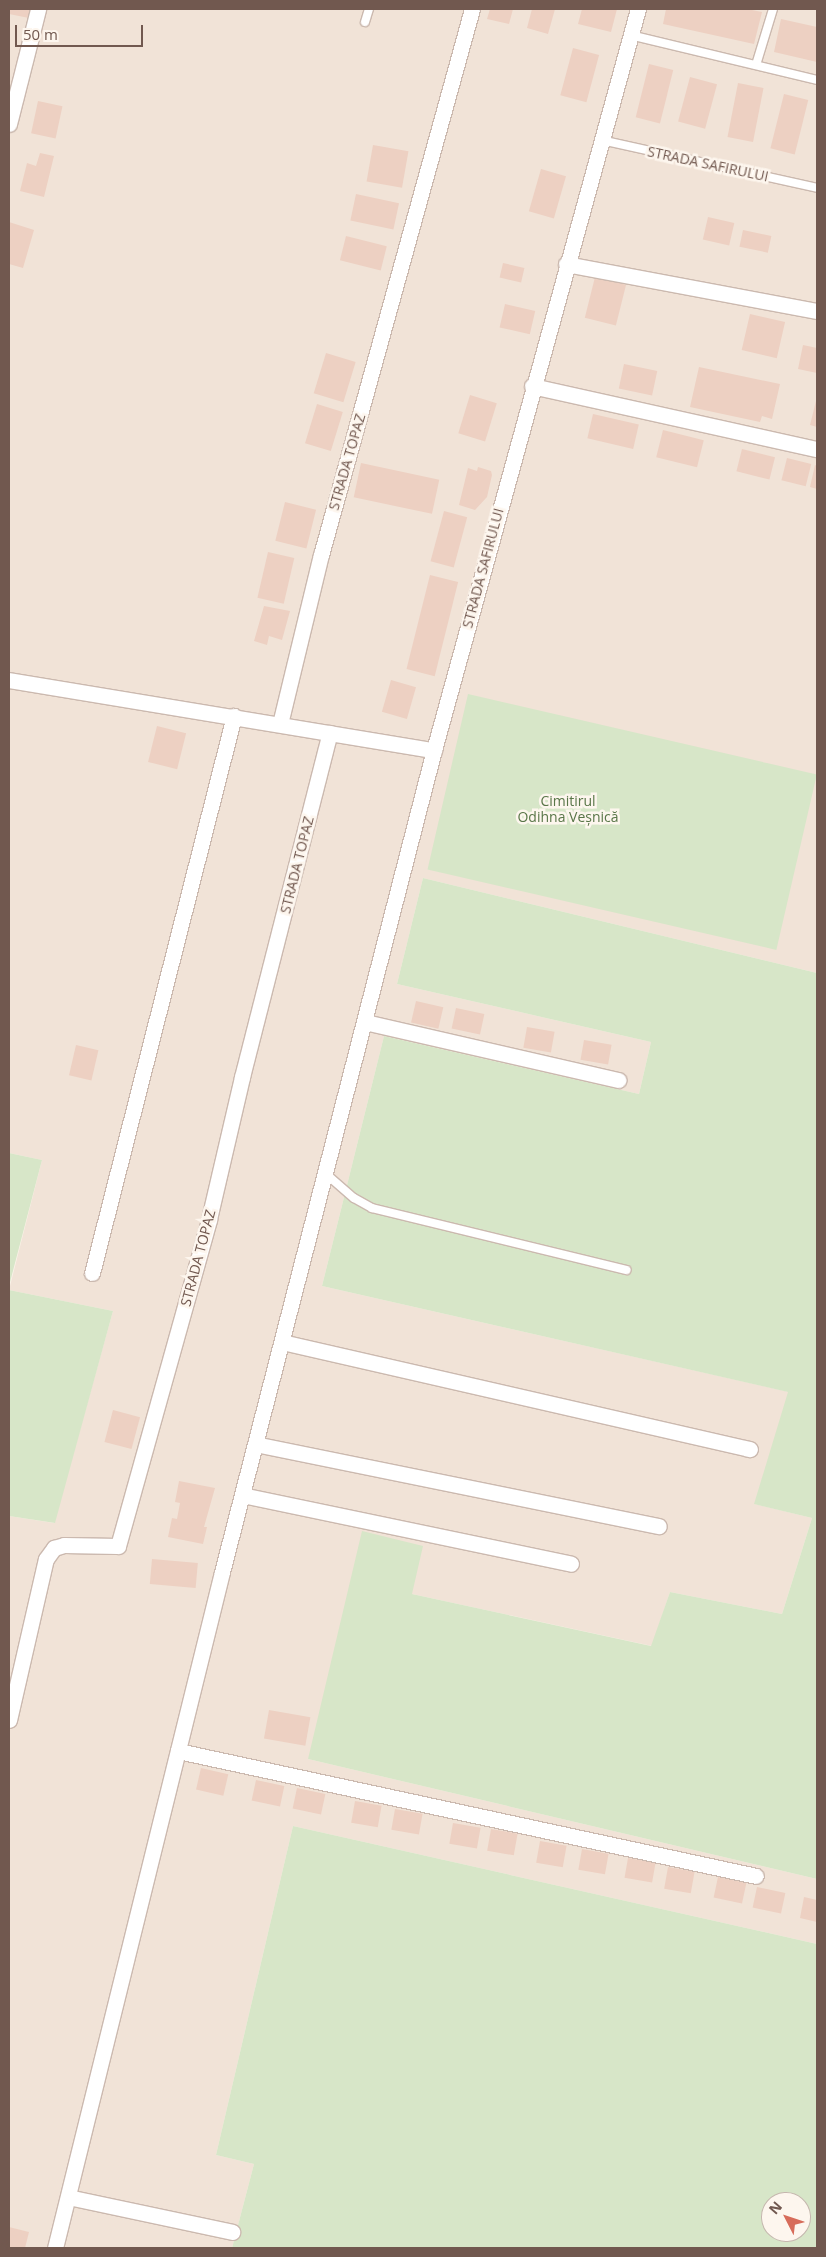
<!DOCTYPE html>
<meta charset="utf-8">
<style>
body{margin:0}
#map{position:relative;width:826px;height:2257px;overflow:hidden;background:#faf2e8;font-family:"Open Sans",sans-serif}
div>[style]{position:absolute}
.residential>*{inset:0;background:#f1e3d7}
.green>*{inset:0;background:#d7e6c8;transform-origin:0 0}
.building>*{inset:0;background:#edd0c2;transform-origin:0 0}
.roads{filter:drop-shadow(1px 0 #cbb9af) drop-shadow(-1px 0 #cbb9af) drop-shadow(0 1px #cbb9af) drop-shadow(0 -1px #cbb9af)}
.lane>*{height:8px;margin:-4px;padding:0 4px;transform-origin:4px;border-radius:4px;background:#fff}
.street>*{height:15px;margin:-7.5px;padding:0 7.5px;transform-origin:7.5px;border-radius:7.5px;background:#fff}
span{translate:-50% -50%;white-space:nowrap;text-align:center;line-height:1.15;-webkit-text-stroke:5px #fdf6ee;paint-order:stroke}
.street-label{font-size:14px;color:#71584f}
.park-label{font-size:14px;color:#597648}
.frame{position:absolute;inset:0;border:10px solid #71584f;pointer-events:none}
.north{position:absolute;left:761px;top:2192px;width:50px;height:50px;box-sizing:border-box;background:#fdf6ee;border:1px solid #c5b7ae;border-radius:50%;rotate:311deg;font-size:14px;font-weight:700;line-height:20px;text-align:center;color:#71584f}
.north::after{content:'';display:block;margin:auto;width:18px;height:22px;background:#d76c5a;clip-path:polygon(50% 0,100% 100%,50% 72%,0 100%)}
.scale{position:absolute;left:15px;top:25px;width:128px;height:22px;box-sizing:border-box;border:2px solid #71584f;border-top:0;padding-left:6px;font-size:15px;line-height:18px;white-space:nowrap;color:#71584f;-webkit-text-stroke:4px #fdf6ee;paint-order:stroke}
</style>
<div id="map">
<div class="residential">
<div style="clip-path:polygon(9px 9px,817px 9px,817px 973px,423px 878px,397px 984px,651px 1042px,639px 1094px,384px 1036px,322px 1286px,789px 1392px,755px 1504px,812px 1518px,782px 1614px,670px 1592px,652px 1646px,412px 1594px,308px 1759px,817px 1879px,817px 1944px,293px 1826px,216px 2155px,254px 2164px,232px 2248px,9px 2248px,9px 1516px,54px 1523px,113px 1311px,9px 1290px,42px 1160px,9px 1153px)"></div>
</div>
<div class="green">
<div style="left:468px;top:694px;width:358px;height:180px;rotate:13deg"></div>
<div style="clip-path:polygon(423px 878px,817px 973px,817px 1879px,308px 1759px,362px 1531px,423px 1546px,412px 1594px,651px 1646px,670px 1592px,782px 1614px,812px 1518px,754px 1504px,788px 1392px,322px 1286px,384px 1036px,639px 1094px,651px 1042px,397px 984px)"></div>
<div style="clip-path:polygon(9px 1153px,42px 1160px,9px 1286px)"></div>
<div style="clip-path:polygon(9px 1290px,113px 1311px,55px 1523px,9px 1516px)"></div>
<div style="clip-path:polygon(evenodd,293px 1826px,817px 1944px,817px 2248px,232px 2248px,254px 2164px,216px 2155px,293px 1826px,771px 2202px,801px 2202px,801px 2232px,771px 2232px,771px 2202px)"></div>
</div>
<div class="building">
<div style="clip-path:polygon(9px 9px,31px 9px,29px 18px,9px 14px)"></div>
<div style="clip-path:polygon(490px 9px,513px 9px,509px 24px,487px 19px)"></div>
<div style="clip-path:polygon(532px 9px,555px 9px,548px 34px,527px 28px)"></div>
<div style="clip-path:polygon(582px 9px,617px 9px,611px 32px,578px 24px)"></div>
<div style="clip-path:polygon(666px 9px,747px 9px,762px 12px,754px 44px,663px 24px)"></div>
<div style="clip-path:polygon(781px 19px,817px 27px,817px 62px,774px 52px)"></div>
<div style="left:573px;top:48px;width:27px;height:49px;rotate:15deg"></div>
<div style="left:649px;top:64px;width:25px;height:55px;rotate:14deg"></div>
<div style="left:690px;top:77px;width:28px;height:46px;rotate:15deg"></div>
<div style="left:738px;top:83px;width:26px;height:55px;rotate:11deg"></div>
<div style="left:784px;top:94px;width:25px;height:56px;rotate:14deg"></div>
<div style="left:38px;top:101px;width:25px;height:33px;rotate:12deg"></div>
<div style="left:373px;top:145px;width:36px;height:37px;rotate:10deg"></div>
<div style="clip-path:polygon(40px 153px,54px 156px,44px 197px,20px 191px,27px 163px,36px 166px)"></div>
<div style="left:541px;top:169px;width:26px;height:44px;rotate:16deg"></div>
<div style="left:356px;top:194px;width:44px;height:27px;rotate:12deg"></div>
<div style="left:708px;top:217px;width:27px;height:23px;rotate:13deg"></div>
<div style="clip-path:polygon(9px 222px,34px 230px,23px 268px,9px 264px)"></div>
<div style="left:743px;top:230px;width:29px;height:17px;rotate:12deg"></div>
<div style="left:346px;top:236px;width:42px;height:25px;rotate:14deg"></div>
<div style="left:503px;top:263px;width:22px;height:15px;rotate:13deg"></div>
<div style="left:595px;top:277px;width:32px;height:42px;rotate:14deg"></div>
<div style="left:505px;top:304px;width:31px;height:24px;rotate:13deg"></div>
<div style="left:750px;top:314px;width:36px;height:37px;rotate:13deg"></div>
<div style="clip-path:polygon(803px 345px,817px 348px,817px 373px,798px 369px)"></div>
<div style="left:326px;top:353px;width:31px;height:42px;rotate:17deg"></div>
<div style="left:624px;top:364px;width:34px;height:25px;rotate:12deg"></div>
<div style="clip-path:polygon(699px 367px,780px 384px,772px 419px,762px 416px,760px 422px,690px 407px)"></div>
<div style="left:470px;top:395px;width:28px;height:40px;rotate:17deg"></div>
<div style="clip-path:polygon(817px 397px,817px 427px,810px 425px)"></div>
<div style="left:317px;top:404px;width:27px;height:41px;rotate:17deg"></div>
<div style="left:593px;top:414px;width:47px;height:25px;rotate:13deg"></div>
<div style="left:663px;top:430px;width:42px;height:28px;rotate:14deg"></div>
<div style="left:742px;top:449px;width:34px;height:23px;rotate:14deg"></div>
<div style="left:787px;top:458px;width:25px;height:23px;rotate:14deg"></div>
<div style="left:361px;top:463px;width:80px;height:35px;rotate:12deg"></div>
<div style="clip-path:polygon(815px 465px,817px 466px,817px 489px,810px 487px)"></div>
<div style="clip-path:polygon(478px 467px,491px 471px,492px 475px,487px 497px,475px 510px,459px 505px,468px 468px,477px 471px)"></div>
<div style="left:285px;top:502px;width:32px;height:40px;rotate:14deg"></div>
<div style="left:444px;top:511px;width:24px;height:52px;rotate:15deg"></div>
<div style="left:268px;top:552px;width:27px;height:47px;rotate:13deg"></div>
<div style="left:430px;top:575px;width:29px;height:97px;rotate:14deg"></div>
<div style="clip-path:polygon(264px 606px,290px 611px,282px 640px,269px 636px,267px 645px,254px 641px)"></div>
<div style="left:391px;top:680px;width:26px;height:33px;rotate:16deg"></div>
<div style="left:157px;top:726px;width:30px;height:37px;rotate:14deg"></div>
<div style="left:416px;top:1001px;width:28px;height:22px;rotate:13deg"></div>
<div style="left:456px;top:1008px;width:29px;height:21px;rotate:12deg"></div>
<div style="left:527px;top:1027px;width:28px;height:21px;rotate:10deg"></div>
<div style="left:584px;top:1040px;width:28px;height:20px;rotate:10deg"></div>
<div style="left:76px;top:1045px;width:23px;height:31px;rotate:13deg"></div>
<div style="left:113px;top:1410px;width:28px;height:33px;rotate:15deg"></div>
<div style="clip-path:polygon(179px 1481px,215px 1488px,204px 1527px,207px 1527px,203px 1544px,168px 1537px,172px 1518px,177px 1519px,180px 1503px,175px 1502px)"></div>
<div style="left:152px;top:1559px;width:46px;height:25px;rotate:5deg"></div>
<div style="left:269px;top:1710px;width:42px;height:29px;rotate:10deg"></div>
<div style="left:201px;top:1768px;width:28px;height:22px;rotate:13deg"></div>
<div style="left:256px;top:1780px;width:29px;height:21px;rotate:12deg"></div>
<div style="left:297px;top:1788px;width:29px;height:21px;rotate:12deg"></div>
<div style="left:355px;top:1801px;width:27px;height:22px;rotate:10deg"></div>
<div style="left:395px;top:1809px;width:28px;height:21px;rotate:10deg"></div>
<div style="left:453px;top:1823px;width:28px;height:21px;rotate:10deg"></div>
<div style="left:491px;top:1829px;width:27px;height:22px;rotate:10deg"></div>
<div style="left:540px;top:1841px;width:27px;height:22px;rotate:10deg"></div>
<div style="left:582px;top:1849px;width:27px;height:21px;rotate:10deg"></div>
<div style="left:628px;top:1858px;width:28px;height:20px;rotate:10deg"></div>
<div style="left:668px;top:1867px;width:27px;height:22px;rotate:10deg"></div>
<div style="left:718px;top:1877px;width:29px;height:21px;rotate:12deg"></div>
<div style="left:757px;top:1887px;width:29px;height:21px;rotate:12deg"></div>
<div style="clip-path:polygon(804px 1897px,817px 1900px,817px 1922px,800px 1918px)"></div>
<div style="clip-path:polygon(9px 2227px,29px 2232px,25px 2248px,9px 2248px)"></div>
</div>
<div class="roads">
<div class="lane">
<div style="left:365px;top:22px;width:14px;rotate:-73deg"></div>
<div style="left:630px;top:35px;width:192px;rotate:13.5deg"></div>
<div style="left:756px;top:65px;width:59px;rotate:-73.1deg"></div>
<div style="left:601px;top:140px;width:221px;rotate:12.5deg"></div>
<div style="left:325px;top:1173px;width:38px;rotate:41deg"></div>
<div style="left:354px;top:1198px;width:21px;rotate:29deg"></div>
<div style="left:372px;top:1208px;width:262px;rotate:13.7deg"></div>
</div>
<div class="street">
<div style="left:9px;top:124px;width:119px;rotate:-75.8deg"></div>
<div style="left:566px;top:264px;width:255px;rotate:10.6deg"></div>
<div style="left:532px;top:386px;width:292px;rotate:12.5deg"></div>
<div style="left:9px;top:680px;width:431px;rotate:9.4deg"></div>
<div style="left:280px;top:724px;width:174px;rotate:-76.4deg"></div>
<div style="left:321px;top:555px;width:566px;rotate:-74.54deg"></div>
<div style="left:365px;top:1022px;width:260px;rotate:12.9deg"></div>
<div style="left:92px;top:1273px;width:575px;rotate:-75.7deg"></div>
<div style="left:282px;top:1342px;width:480px;rotate:12.9deg"></div>
<div style="left:255px;top:1444px;width:412px;rotate:11.5deg"></div>
<div style="left:242px;top:1495px;width:336px;rotate:11.8deg"></div>
<div style="left:9px;top:1720px;width:165px;rotate:-77.1deg"></div>
<div style="left:46px;top:1559px;width:14px;rotate:-54deg"></div>
<div style="left:54px;top:1548px;width:10px;rotate:-17deg"></div>
<div style="left:64px;top:1545px;width:54px;rotate:1.1deg"></div>
<div style="left:118px;top:1546px;width:339px;rotate:-74.4deg"></div>
<div style="left:209px;top:1219px;width:146px;rotate:-76.9deg"></div>
<div style="left:242px;top:1077px;width:355px;rotate:-75.7deg"></div>
<div style="left:178px;top:1751px;width:591px;rotate:12.2deg"></div>
<div style="left:68px;top:2197px;width:168px;rotate:12deg"></div>
<div style="left:55px;top:2248px;width:696px;rotate:-76.12deg"></div>
<div style="left:222px;top:1572px;width:849px;rotate:-75.54deg"></div>
<div style="left:434px;top:750px;width:769px;rotate:-74.61deg"></div>
</div>
</div>
<div class="street-label">
<span style="left:708px;top:164px;rotate:12deg">STRADA SAFIRULUI</span>
<span style="left:347px;top:462px;rotate:-74deg">STRADA TOPAZ</span>
<span style="left:483px;top:568px;rotate:-75deg">STRADA SAFIRULUI</span>
<span style="left:297px;top:865px;rotate:-76deg">STRADA TOPAZ</span>
<span style="left:198px;top:1258px;rotate:-75deg">STRADA TOPAZ</span>
</div>
<div class="park-label">
<span style="left:568px;top:809px">Cimitirul<br>Odihna Veșnică</span>
</div>
<div class="frame"></div>
<div class="north">N</div>
<div class="scale">50 m</div>
</div>
